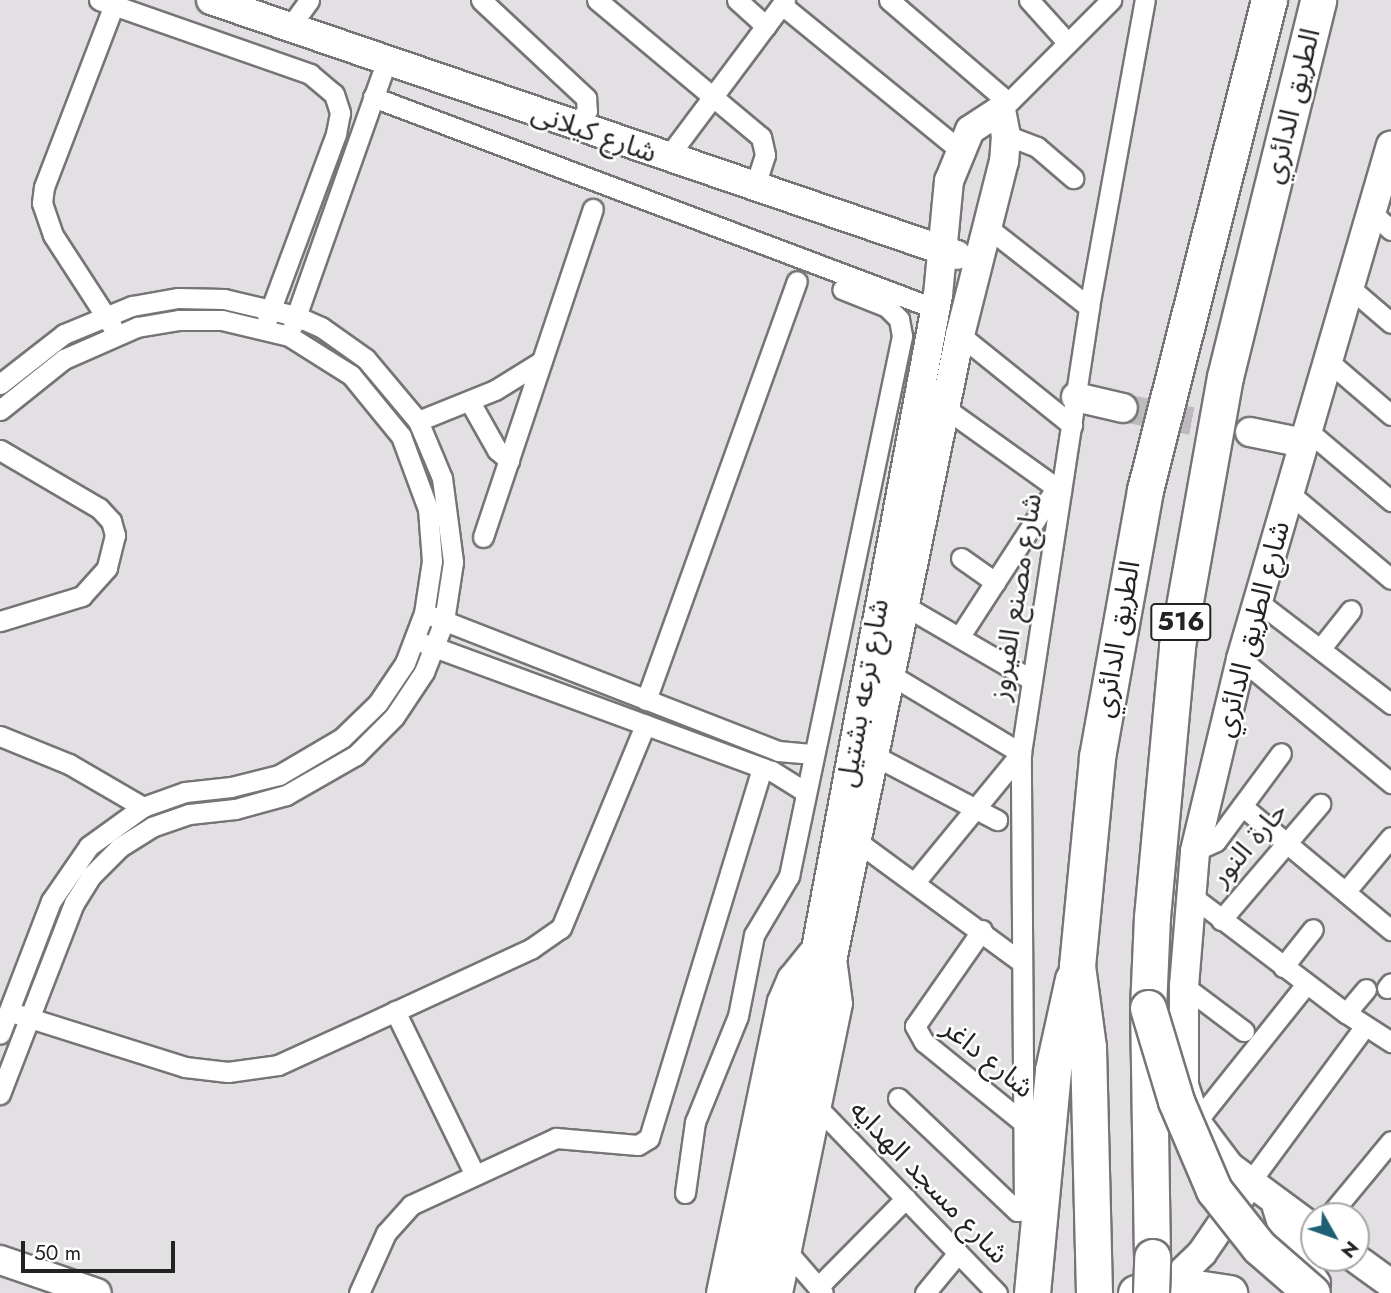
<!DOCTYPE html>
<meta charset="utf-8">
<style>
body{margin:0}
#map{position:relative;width:1391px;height:1293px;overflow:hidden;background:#e3e0e3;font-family:Jost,"Noto Sans Arabic",sans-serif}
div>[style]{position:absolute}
.secondary-tunnel>*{height:28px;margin-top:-14px;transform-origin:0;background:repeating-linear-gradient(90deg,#bdbabd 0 28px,transparent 0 42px)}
.roads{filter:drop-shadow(2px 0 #777477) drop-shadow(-2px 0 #777477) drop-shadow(0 2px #777477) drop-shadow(0 -2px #777477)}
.street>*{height:19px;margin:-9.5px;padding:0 9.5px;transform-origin:9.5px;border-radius:9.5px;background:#fff}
.secondary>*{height:28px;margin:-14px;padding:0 14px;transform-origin:14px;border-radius:14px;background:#fff}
.highway>*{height:35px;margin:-17.5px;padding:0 17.5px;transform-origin:17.5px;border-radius:17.5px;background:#fff}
.bridges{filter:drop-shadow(2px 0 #777477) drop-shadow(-2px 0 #777477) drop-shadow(0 2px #777477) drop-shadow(0 -2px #777477)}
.highway-bridge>*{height:35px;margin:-17.5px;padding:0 17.5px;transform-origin:17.5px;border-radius:17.5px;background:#fff}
span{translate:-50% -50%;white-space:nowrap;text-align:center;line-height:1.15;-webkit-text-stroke:5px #fff;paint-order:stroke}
.shield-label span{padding:2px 5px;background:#fff;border:2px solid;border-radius:5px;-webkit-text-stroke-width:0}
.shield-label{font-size:26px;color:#242324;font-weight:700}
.street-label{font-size:28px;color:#242324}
.north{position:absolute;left:1300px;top:1202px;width:70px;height:70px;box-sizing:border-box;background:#fff;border:2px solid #a7a7a7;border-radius:50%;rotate:130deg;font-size:19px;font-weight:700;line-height:28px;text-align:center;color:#242324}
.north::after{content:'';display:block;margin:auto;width:24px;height:32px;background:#1e6074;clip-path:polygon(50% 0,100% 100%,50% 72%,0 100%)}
.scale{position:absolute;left:21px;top:1241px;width:154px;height:32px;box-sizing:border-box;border:4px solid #242324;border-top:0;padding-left:9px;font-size:21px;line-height:24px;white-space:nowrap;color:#242324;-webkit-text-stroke:5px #fff;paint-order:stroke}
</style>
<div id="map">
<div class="secondary-tunnel">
<div style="left:1123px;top:408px;width:129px;rotate:10.7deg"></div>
</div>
<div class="roads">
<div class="street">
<div style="left:99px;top:0;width:224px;rotate:19.3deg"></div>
<div style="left:310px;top:74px;width:31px;rotate:40deg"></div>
<div style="left:334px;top:94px;width:20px;rotate:72deg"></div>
<div style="left:340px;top:113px;width:21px;rotate:101deg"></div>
<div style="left:336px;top:134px;width:198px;rotate:110.4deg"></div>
<div style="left:481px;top:0;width:144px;rotate:43deg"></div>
<div style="left:586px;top:98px;width:13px;rotate:86deg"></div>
<div style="left:587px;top:111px;width:18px;rotate:131deg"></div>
<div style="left:597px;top:0;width:214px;rotate:39.9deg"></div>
<div style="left:761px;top:137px;width:18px;rotate:77deg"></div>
<div style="left:765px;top:155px;width:36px;rotate:108deg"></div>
<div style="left:737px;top:0;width:39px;rotate:42deg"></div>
<div style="left:889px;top:0;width:157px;rotate:40.6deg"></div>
<div style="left:1029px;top:0;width:57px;rotate:47.9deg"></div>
<div style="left:782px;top:5px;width:230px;rotate:39.2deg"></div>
<div style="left:289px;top:28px;width:34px;rotate:-54deg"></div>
<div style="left:373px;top:97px;width:602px;rotate:20.63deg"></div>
<div style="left:1001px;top:110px;width:156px;rotate:-45deg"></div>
<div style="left:1006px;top:135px;width:33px;rotate:21deg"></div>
<div style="left:1037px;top:147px;width:48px;rotate:40.7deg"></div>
<div style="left:667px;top:158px;width:197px;rotate:-53.2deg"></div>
<div style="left:1371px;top:212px;width:27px;rotate:42deg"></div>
<div style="left:987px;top:227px;width:130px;rotate:38.1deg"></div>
<div style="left:1349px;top:287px;width:55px;rotate:40.6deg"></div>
<div style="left:293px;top:325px;width:279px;rotate:-70.5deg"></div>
<div style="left:112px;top:326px;width:108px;rotate:-123deg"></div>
<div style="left:53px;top:235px;width:34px;rotate:-109deg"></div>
<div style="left:42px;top:203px;width:16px;rotate:-83deg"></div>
<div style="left:44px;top:187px;width:195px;rotate:-69deg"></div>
<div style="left:960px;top:335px;width:144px;rotate:38.8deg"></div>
<div style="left:1328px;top:361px;width:83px;rotate:40.6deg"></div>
<div style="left:0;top:384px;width:81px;rotate:-38deg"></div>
<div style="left:64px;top:334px;width:74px;rotate:-22.4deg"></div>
<div style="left:132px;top:306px;width:47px;rotate:-9.9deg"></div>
<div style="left:178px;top:298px;width:46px;rotate:1.2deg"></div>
<div style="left:224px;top:299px;width:74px;rotate:13.3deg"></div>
<div style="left:296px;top:316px;width:27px;rotate:24deg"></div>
<div style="left:321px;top:327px;width:55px;rotate:35.4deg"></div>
<div style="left:366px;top:359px;width:81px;rotate:50deg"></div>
<div style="left:418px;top:421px;width:62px;rotate:67.2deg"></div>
<div style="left:442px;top:478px;width:85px;rotate:82.5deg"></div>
<div style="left:453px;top:562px;width:60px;rotate:98.7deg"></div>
<div style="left:444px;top:621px;width:55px;rotate:111.4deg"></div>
<div style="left:424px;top:672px;width:54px;rotate:123.7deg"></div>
<div style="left:394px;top:717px;width:54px;rotate:135deg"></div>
<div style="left:356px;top:755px;width:81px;rotate:150.3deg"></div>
<div style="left:286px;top:795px;width:53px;rotate:164.6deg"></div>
<div style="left:235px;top:809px;width:46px;rotate:173.8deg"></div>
<div style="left:189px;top:814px;width:39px;rotate:161deg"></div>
<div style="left:152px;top:827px;width:39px;rotate:148deg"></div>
<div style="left:119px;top:848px;width:40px;rotate:135deg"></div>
<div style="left:91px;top:876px;width:32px;rotate:122deg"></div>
<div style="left:74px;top:903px;width:205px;rotate:111.2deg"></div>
<div style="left:470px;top:402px;width:55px;rotate:60.6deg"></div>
<div style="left:497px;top:450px;width:16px;rotate:40deg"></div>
<div style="left:945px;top:408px;width:143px;rotate:35.6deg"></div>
<div style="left:0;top:410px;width:82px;rotate:-38.6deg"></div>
<div style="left:64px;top:359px;width:80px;rotate:-23.7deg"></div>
<div style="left:137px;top:327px;width:43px;rotate:-9.5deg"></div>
<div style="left:179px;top:320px;width:43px"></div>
<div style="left:222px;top:320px;width:69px;rotate:13.4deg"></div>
<div style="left:289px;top:336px;width:73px;rotate:32.2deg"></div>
<div style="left:351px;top:375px;width:79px;rotate:50.7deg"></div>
<div style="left:401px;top:436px;width:78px;rotate:69.7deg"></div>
<div style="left:428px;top:509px;width:52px;rotate:85.6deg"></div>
<div style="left:432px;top:561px;width:53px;rotate:98.7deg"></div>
<div style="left:424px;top:613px;width:53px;rotate:110.8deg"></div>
<div style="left:405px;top:663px;width:48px;rotate:124deg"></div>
<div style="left:378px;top:703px;width:50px;rotate:135.8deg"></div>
<div style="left:342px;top:738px;width:73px;rotate:149.6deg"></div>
<div style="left:279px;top:775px;width:49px;rotate:166deg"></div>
<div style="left:231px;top:787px;width:46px;rotate:173.8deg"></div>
<div style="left:185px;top:792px;width:45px;rotate:160.3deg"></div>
<div style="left:143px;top:807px;width:67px;rotate:144.2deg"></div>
<div style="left:89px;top:846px;width:67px;rotate:124.6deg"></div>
<div style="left:51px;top:901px;width:142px;rotate:111deg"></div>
<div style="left:418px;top:421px;width:83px;rotate:-21.9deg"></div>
<div style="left:495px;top:390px;width:55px;rotate:-31.7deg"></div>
<div style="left:1308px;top:431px;width:109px;rotate:40.1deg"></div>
<div style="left:0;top:450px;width:115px;rotate:30.4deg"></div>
<div style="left:99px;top:508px;width:18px;rotate:47deg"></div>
<div style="left:111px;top:521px;width:15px;rotate:74deg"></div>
<div style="left:115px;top:535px;width:34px;rotate:104deg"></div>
<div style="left:107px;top:568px;width:38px;rotate:132deg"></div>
<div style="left:82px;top:596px;width:86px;rotate:163deg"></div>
<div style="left:1289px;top:493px;width:133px;rotate:40.1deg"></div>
<div style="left:483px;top:537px;width:346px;rotate:-71.5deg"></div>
<div style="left:961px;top:558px;width:42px;rotate:35.2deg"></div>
<div style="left:1257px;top:601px;width:169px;rotate:37.5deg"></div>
<div style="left:905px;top:606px;width:147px;rotate:30.2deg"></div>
<div style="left:432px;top:616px;width:371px;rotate:21.3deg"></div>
<div style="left:778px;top:751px;width:36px;rotate:5deg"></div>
<div style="left:960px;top:636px;width:176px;rotate:-57deg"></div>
<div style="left:426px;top:644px;width:369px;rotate:20.2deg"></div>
<div style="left:772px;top:771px;width:40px;rotate:32deg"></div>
<div style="left:1321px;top:648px;width:48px;rotate:-51.7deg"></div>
<div style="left:1241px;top:659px;width:195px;rotate:39.6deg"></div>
<div style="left:891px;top:675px;width:152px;rotate:31deg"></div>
<div style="left:1021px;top:753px;width:166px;rotate:129.4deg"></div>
<div style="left:646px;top:700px;width:445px;rotate:-70.2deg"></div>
<div style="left:0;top:736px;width:74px;rotate:22.1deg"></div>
<div style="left:69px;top:764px;width:86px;rotate:30.2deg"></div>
<div style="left:875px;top:756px;width:138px;rotate:27.7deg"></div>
<div style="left:1242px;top:806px;width:194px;rotate:39.8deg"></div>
<div style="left:847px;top:834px;width:216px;rotate:36.3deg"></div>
<div style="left:1195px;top:851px;width:23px;rotate:-25deg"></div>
<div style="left:1216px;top:841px;width:109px;rotate:-53.5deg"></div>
<div style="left:1346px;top:891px;width:70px;rotate:-50.2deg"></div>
<div style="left:1193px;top:897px;width:192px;rotate:37.2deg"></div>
<div style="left:1346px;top:1013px;width:54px;rotate:32.8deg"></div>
<div style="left:1221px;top:920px;width:153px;rotate:-49.5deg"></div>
<div style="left:982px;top:930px;width:117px;rotate:124.9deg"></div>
<div style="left:915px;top:1026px;width:18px;rotate:61deg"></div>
<div style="left:924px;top:1042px;width:130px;rotate:39.1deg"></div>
<div style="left:1283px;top:967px;width:48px;rotate:-51.7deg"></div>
<div style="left:1184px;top:986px;width:75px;rotate:36.9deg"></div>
<div style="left:1387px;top:988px;width:6px;rotate:-51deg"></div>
<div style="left:395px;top:1011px;width:182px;rotate:64deg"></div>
<div style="left:1346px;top:1013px;width:31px;rotate:-50deg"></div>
<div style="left:17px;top:1014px;width:176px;rotate:17.5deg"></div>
<div style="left:185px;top:1067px;width:43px;rotate:6.6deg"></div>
<div style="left:228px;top:1072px;width:50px;rotate:-8deg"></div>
<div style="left:278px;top:1065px;width:87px;rotate:-24.5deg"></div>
<div style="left:357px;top:1029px;width:193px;rotate:-24.8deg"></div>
<div style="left:532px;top:948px;width:35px;rotate:-35deg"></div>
<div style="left:561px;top:928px;width:220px;rotate:-67.5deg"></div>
<div style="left:898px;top:1098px;width:164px;rotate:43.5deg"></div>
<div style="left:1017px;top:1211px;width:7px;rotate:-8deg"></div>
<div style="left:1024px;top:1210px;width:457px;rotate:-90.4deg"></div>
<div style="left:1021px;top:753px;width:451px;rotate:-81.3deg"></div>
<div style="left:1089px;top:307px;width:312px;rotate:-79.7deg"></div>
<div style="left:820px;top:1110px;width:255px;rotate:46deg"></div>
<div style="left:1196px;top:1122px;width:176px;rotate:-51.4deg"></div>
<div style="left:1250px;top:1182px;width:194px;rotate:-53.6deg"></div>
<div style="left:685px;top:1193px;width:72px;rotate:-82deg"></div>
<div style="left:695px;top:1122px;width:114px;rotate:-67.9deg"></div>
<div style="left:738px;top:1016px;width:83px;rotate:-78.8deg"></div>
<div style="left:754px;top:935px;width:69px;rotate:-59.3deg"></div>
<div style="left:789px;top:876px;width:552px;rotate:-78.18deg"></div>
<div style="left:902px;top:336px;width:17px;rotate:-100deg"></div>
<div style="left:899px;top:319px;width:17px;rotate:-135deg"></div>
<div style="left:887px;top:307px;width:48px;rotate:-158.2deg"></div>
<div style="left:1329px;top:1216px;width:97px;rotate:-50.4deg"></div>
<div style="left:790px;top:1255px;width:50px;rotate:49deg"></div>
<div style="left:818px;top:1287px;width:125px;rotate:-45.3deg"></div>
<div style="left:359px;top:1293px;width:66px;rotate:-65.8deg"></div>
<div style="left:386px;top:1233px;width:38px;rotate:-48deg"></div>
<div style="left:411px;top:1205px;width:160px;rotate:-24.8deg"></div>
<div style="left:556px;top:1138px;width:82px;rotate:4.9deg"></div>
<div style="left:638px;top:1145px;width:13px;rotate:-32deg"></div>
<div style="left:649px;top:1138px;width:387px;rotate:-73deg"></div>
<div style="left:782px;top:1293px;width:296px;rotate:-78.3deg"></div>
<div style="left:842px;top:1003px;width:45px;rotate:-97.6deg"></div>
<div style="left:925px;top:1293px;width:52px;rotate:-50.5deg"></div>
</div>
<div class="secondary">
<div style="left:211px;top:0;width:788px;rotate:18.87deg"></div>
<div style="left:1076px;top:397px;width:48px;rotate:13.2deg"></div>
<div style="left:1250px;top:432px;width:55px;rotate:11.5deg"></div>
<div style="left:1275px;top:1201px;width:47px;rotate:72.7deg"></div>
<div style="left:1289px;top:1246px;width:46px;rotate:53.9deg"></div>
<div style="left:1314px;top:1229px;width:106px;rotate:-143.5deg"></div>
<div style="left:1229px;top:1166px;width:55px;rotate:-126.9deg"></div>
<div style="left:1196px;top:1122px;width:40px;rotate:-108deg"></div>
<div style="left:1184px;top:1084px;width:98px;rotate:-90deg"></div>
<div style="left:1184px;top:986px;width:135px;rotate:-85.3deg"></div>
<div style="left:1195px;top:851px;width:197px;rotate:-76.5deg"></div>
<div style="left:1241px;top:659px;width:535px;rotate:-73.73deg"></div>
<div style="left:1355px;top:1258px;width:44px;rotate:35.8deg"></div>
<div style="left:0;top:1260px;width:102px;rotate:18.8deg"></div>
<div style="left:1170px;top:1284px;width:45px;rotate:-44.1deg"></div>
<div style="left:1202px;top:1253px;width:69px;rotate:-55.6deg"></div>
<div style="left:721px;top:1293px;width:297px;rotate:-78.2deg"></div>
<div style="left:782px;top:1002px;width:25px;rotate:-67deg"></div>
<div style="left:792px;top:979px;width:32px;rotate:-51deg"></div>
<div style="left:743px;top:1293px;width:352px;rotate:-78deg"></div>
<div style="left:816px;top:949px;width:665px;rotate:-79.43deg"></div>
<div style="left:938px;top:295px;width:115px;rotate:-84.5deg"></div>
<div style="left:949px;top:181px;width:55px;rotate:-67.6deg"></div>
<div style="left:970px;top:130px;width:37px;rotate:-33deg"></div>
<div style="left:1001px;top:110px;width:25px;rotate:79deg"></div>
<div style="left:1006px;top:135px;width:26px;rotate:94deg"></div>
<div style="left:1004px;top:161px;width:179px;rotate:104.2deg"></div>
<div style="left:960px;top:335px;width:978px;rotate:101.56deg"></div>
</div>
<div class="highway">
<div style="left:1152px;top:1257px;width:249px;rotate:-90.9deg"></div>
<div style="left:1148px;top:1008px;width:91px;rotate:-87.5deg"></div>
<div style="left:1152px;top:917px;width:272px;rotate:-84.7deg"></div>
<div style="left:1177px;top:646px;width:273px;rotate:-79.9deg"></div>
<div style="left:1225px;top:377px;width:388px;rotate:-76.1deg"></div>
<div style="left:1032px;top:1293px;width:224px;rotate:-84.6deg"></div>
<div style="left:1053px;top:1070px;width:93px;rotate:-77.6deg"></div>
<div style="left:1094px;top:1293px;width:246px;rotate:-91.4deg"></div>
<div style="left:1088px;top:1047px;width:82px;rotate:-97.7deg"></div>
<div style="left:1077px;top:966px;width:210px;rotate:-84.5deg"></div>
<div style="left:1097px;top:757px;width:271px;rotate:-79.8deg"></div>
<div style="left:1145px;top:490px;width:505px;rotate:-75.8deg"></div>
<div style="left:1136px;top:1293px;width:35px;rotate:-15deg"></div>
<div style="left:1170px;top:1284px;width:60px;rotate:8.7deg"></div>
</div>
</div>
<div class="bridges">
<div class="highway-bridge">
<div style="left:1148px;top:1008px;width:97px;rotate:73.2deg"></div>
<div style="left:1176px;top:1101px;width:97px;rotate:66.9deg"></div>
<div style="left:1214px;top:1190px;width:73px;rotate:51.7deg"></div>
<div style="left:1259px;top:1247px;width:70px;rotate:41deg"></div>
<div style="left:1151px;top:1293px;width:36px;rotate:-88deg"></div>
</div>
</div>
<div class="shield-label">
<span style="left:1181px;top:622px">516</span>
</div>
<div class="street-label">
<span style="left:1292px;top:106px;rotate:-76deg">الطريق الدائري</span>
<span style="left:594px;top:133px;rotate:19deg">شارع كيلانى</span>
<span style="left:1016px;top:597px;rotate:-81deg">شارع مصنع الفيروز</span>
<span style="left:1252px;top:629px;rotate:-75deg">شارع الطريق الدائري</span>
<span style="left:1117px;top:639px;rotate:-80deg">الطريق الدائري</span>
<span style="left:863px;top:693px;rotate:-80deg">شارع ترعه بشتيل</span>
<span style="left:1249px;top:844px;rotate:-49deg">حارة النور</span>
<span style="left:988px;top:1058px;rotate:39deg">شارع داغر</span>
<span style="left:929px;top:1182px;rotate:46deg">شارع مسجد الهدايه</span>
</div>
<div class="north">N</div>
<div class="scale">50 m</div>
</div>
